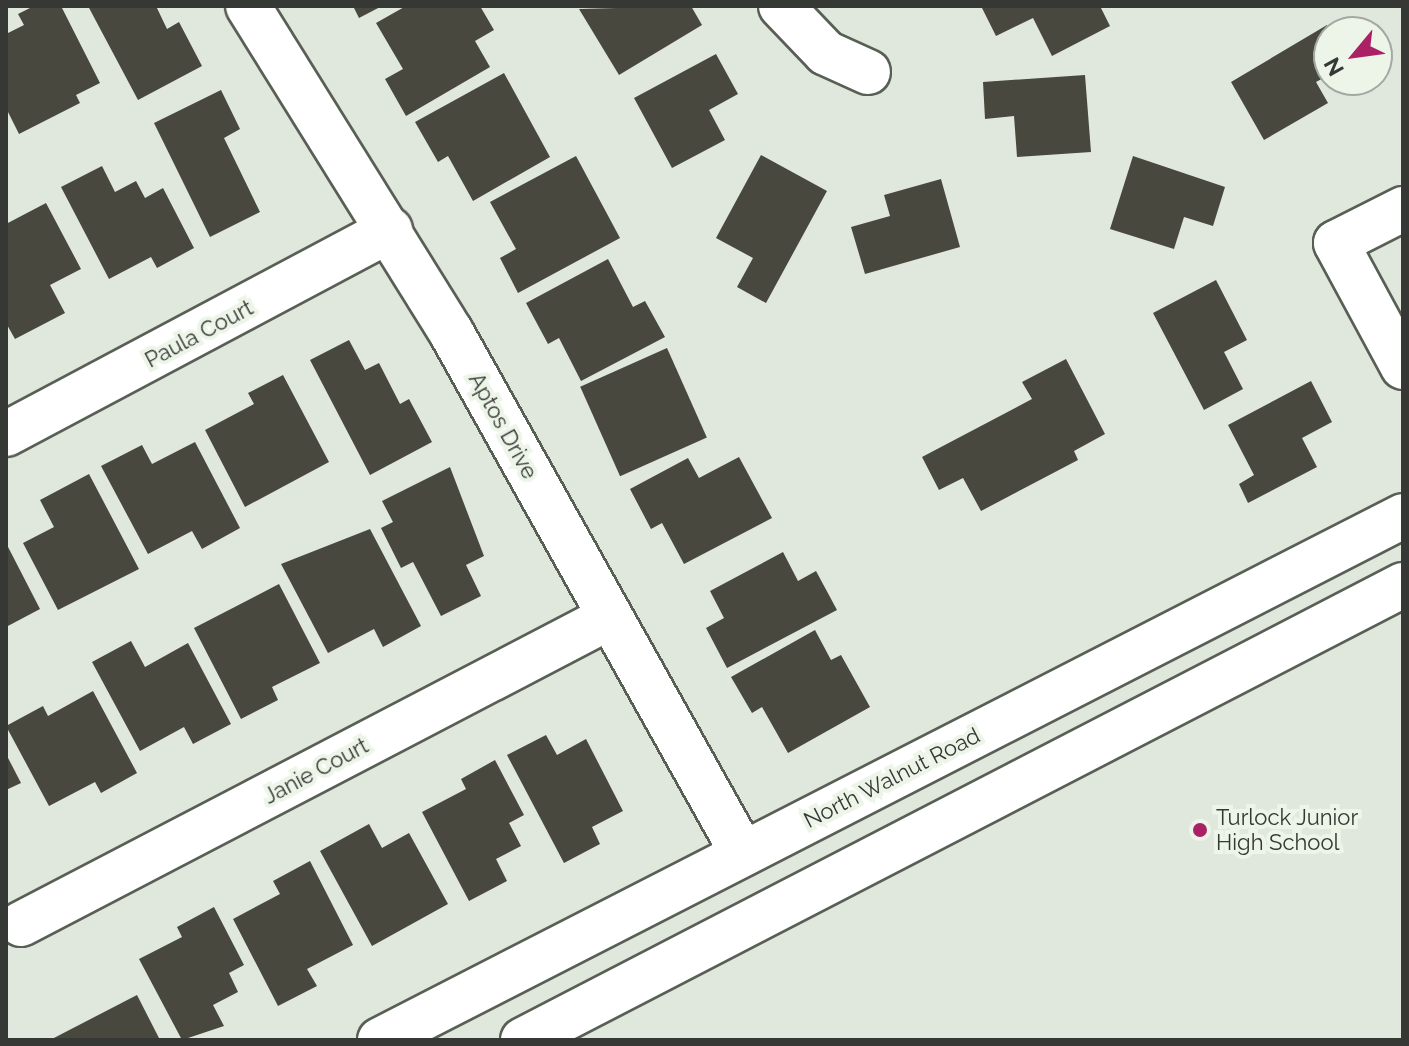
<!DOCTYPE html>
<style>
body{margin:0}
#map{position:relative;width:1409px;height:1046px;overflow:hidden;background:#e0e7dc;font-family:Raleway,sans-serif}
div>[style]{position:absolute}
.building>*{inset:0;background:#48483e;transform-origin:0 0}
.roads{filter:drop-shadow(2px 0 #585f55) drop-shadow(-2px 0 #585f55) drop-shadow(0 2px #585f55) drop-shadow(0 -2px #585f55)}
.minor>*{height:44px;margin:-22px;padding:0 22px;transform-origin:22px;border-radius:22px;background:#fff}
.dots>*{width:22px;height:22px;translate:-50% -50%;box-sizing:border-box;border:4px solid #edf5e9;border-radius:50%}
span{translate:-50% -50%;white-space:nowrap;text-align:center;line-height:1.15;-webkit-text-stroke:8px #edf5e9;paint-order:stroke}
.street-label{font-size:22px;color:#353834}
.poi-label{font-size:22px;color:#353834}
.left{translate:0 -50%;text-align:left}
.frame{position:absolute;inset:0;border:8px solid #353834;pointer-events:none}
.north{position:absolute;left:1313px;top:16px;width:80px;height:80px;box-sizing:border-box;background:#edf5e9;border:2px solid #a3a9a1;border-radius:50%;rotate:241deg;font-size:22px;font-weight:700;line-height:32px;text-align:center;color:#353834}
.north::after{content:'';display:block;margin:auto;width:28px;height:36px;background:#aa2166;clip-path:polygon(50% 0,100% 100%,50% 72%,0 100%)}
</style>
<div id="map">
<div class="building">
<div style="clip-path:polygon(34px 6px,61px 6px,100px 83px,76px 95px,80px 103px,19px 134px,6px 108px,6px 34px,24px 25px,18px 14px)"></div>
<div style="clip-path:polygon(88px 6px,156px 6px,167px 29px,179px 22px,202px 66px,138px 100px)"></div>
<div style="clip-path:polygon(353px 6px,382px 6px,359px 18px)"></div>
<div style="clip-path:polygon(406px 6px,480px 6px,494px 30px,475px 41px,490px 67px,406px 116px,385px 79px,403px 69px,376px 23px)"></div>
<div style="clip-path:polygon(691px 6px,702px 25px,619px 75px,579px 9px)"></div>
<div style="clip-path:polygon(981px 6px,1100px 6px,1110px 26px,1052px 56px,1033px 18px,996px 36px)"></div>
<div style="clip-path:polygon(1327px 25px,1329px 75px,1316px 82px,1328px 103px,1264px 140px,1231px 82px)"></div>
<div style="clip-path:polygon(716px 54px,738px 94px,709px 110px,725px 140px,672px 168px,634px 98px)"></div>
<div style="clip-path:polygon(504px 73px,550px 157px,473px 201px,448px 156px,438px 162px,415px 122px)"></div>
<div style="clip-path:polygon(1085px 75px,1091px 152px,1017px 157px,1014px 116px,985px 119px,983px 82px)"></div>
<div style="clip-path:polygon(221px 90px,240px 129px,224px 138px,260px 212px,210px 237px,154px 123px)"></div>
<div style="clip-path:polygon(761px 155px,827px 191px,766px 303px,737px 287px,753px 258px,716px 238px)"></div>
<div style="clip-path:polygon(576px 156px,620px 238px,518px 293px,500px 258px,516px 249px,490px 202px)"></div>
<div style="clip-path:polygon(1133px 156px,1225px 187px,1213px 226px,1184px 217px,1174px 249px,1110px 229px)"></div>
<div style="clip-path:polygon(102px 166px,115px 192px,136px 181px,145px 198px,163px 188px,194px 248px,157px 268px,151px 257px,109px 279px,61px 187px)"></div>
<div style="clip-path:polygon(941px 179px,960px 247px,865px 274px,851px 227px,890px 216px,884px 195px)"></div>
<div style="clip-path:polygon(46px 203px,81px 269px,50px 285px,65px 313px,15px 339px,6px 323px,6px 224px)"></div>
<div style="clip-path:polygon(608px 259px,633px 307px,645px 301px,665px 337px,581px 381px,559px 338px,548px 344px,526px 303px)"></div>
<div style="clip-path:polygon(1216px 280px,1247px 340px,1224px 352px,1243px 389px,1204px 410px,1153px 313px)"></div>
<div style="clip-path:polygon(349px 340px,365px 370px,379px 363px,400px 404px,409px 399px,432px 442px,370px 475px,310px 360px)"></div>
<div style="left:667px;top:348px;width:98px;height:95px;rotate:66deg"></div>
<div style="clip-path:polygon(1066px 359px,1105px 434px,1074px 451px,1078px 460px,981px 511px,963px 478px,939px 490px,922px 457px,1032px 399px,1022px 382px)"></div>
<div style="clip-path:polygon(283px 375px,329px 462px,245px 507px,205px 430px,254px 404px,248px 393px)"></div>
<div style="clip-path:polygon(1311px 381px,1332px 422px,1302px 438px,1317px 467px,1248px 503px,1239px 484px,1254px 475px,1228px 425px)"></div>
<div style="clip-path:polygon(195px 442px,240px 528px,202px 549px,192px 531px,148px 554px,101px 466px,142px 445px,152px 464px)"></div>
<div style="clip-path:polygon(739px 457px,772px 518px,684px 564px,662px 523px,651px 529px,630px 489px,688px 458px,699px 478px)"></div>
<div style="clip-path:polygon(450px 467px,484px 556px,466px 565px,481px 596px,441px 616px,413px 562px,401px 568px,381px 528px,393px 522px,382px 501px)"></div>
<div style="clip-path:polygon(89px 474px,139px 569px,58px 610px,23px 543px,54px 527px,40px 500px)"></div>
<div style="clip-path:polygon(370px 529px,421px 626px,383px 647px,374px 629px,328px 653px,281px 564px)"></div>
<div style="clip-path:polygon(6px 543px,40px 609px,6px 627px)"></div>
<div style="clip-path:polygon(783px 552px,798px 581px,816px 571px,837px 610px,727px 668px,706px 628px,724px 618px,710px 591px)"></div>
<div style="clip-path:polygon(279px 584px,320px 663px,272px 687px,278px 700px,241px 719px,194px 628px)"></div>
<div style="clip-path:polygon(815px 630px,831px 660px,841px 655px,870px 707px,788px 753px,762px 707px,752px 713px,731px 677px)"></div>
<div style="clip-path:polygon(131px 641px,145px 667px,188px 643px,231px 724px,193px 744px,184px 727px,140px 751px,92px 662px)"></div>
<div style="clip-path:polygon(93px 691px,137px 773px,101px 793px,95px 782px,49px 806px,6px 726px,43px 706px,48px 716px)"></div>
<div style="clip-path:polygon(546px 735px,557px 755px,586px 739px,623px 811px,592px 827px,600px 844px,564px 863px,507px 755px)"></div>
<div style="clip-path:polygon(6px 754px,21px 783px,6px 790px)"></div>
<div style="clip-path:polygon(495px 760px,524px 815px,509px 823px,521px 846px,496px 859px,507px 881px,469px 901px,422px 812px,466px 789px,461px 779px)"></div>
<div style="clip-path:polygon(369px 824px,382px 848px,409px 833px,448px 904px,372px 946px,320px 851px)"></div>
<div style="clip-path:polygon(310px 861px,353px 945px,307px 969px,317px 986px,278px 1006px,233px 919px,280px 894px,273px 881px)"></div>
<div style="clip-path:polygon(214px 907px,244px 965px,229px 973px,238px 992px,213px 1005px,224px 1026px,182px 1040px,139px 959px,182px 937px,177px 927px)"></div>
<div style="clip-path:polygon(137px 995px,160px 1040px,50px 1040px)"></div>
</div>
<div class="roads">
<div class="minor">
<div style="left:248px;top:6px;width:384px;rotate:58.1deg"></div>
<div style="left:451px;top:332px;width:598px;rotate:60.78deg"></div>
<div style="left:781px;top:6px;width:65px;rotate:46.2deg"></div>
<div style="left:826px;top:53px;width:46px;rotate:24.3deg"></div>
<div style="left:1403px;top:209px;width:75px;rotate:153.1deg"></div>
<div style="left:1336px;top:243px;width:141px;rotate:61.6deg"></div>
<div style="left:6px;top:434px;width:435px;rotate:-28deg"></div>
<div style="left:21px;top:924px;width:664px;rotate:-27.53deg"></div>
<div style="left:380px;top:1040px;width:1149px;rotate:-27.12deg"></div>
<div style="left:523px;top:1040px;width:991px;rotate:-27.34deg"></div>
</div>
</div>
<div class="dots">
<div style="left:1200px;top:830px;background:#aa2166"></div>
</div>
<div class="street-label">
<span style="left:199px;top:334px;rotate:-28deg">Paula Court</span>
<span style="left:503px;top:426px;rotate:61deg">Aptos Drive</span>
<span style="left:316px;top:771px;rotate:-28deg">Janie Court</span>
<span style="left:892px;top:778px;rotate:-27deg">North Walnut Road</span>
</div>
<div class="poi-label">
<span class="left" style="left:1216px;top:830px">Turlock Junior<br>High School</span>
</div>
<div class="frame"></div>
<div class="north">N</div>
</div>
